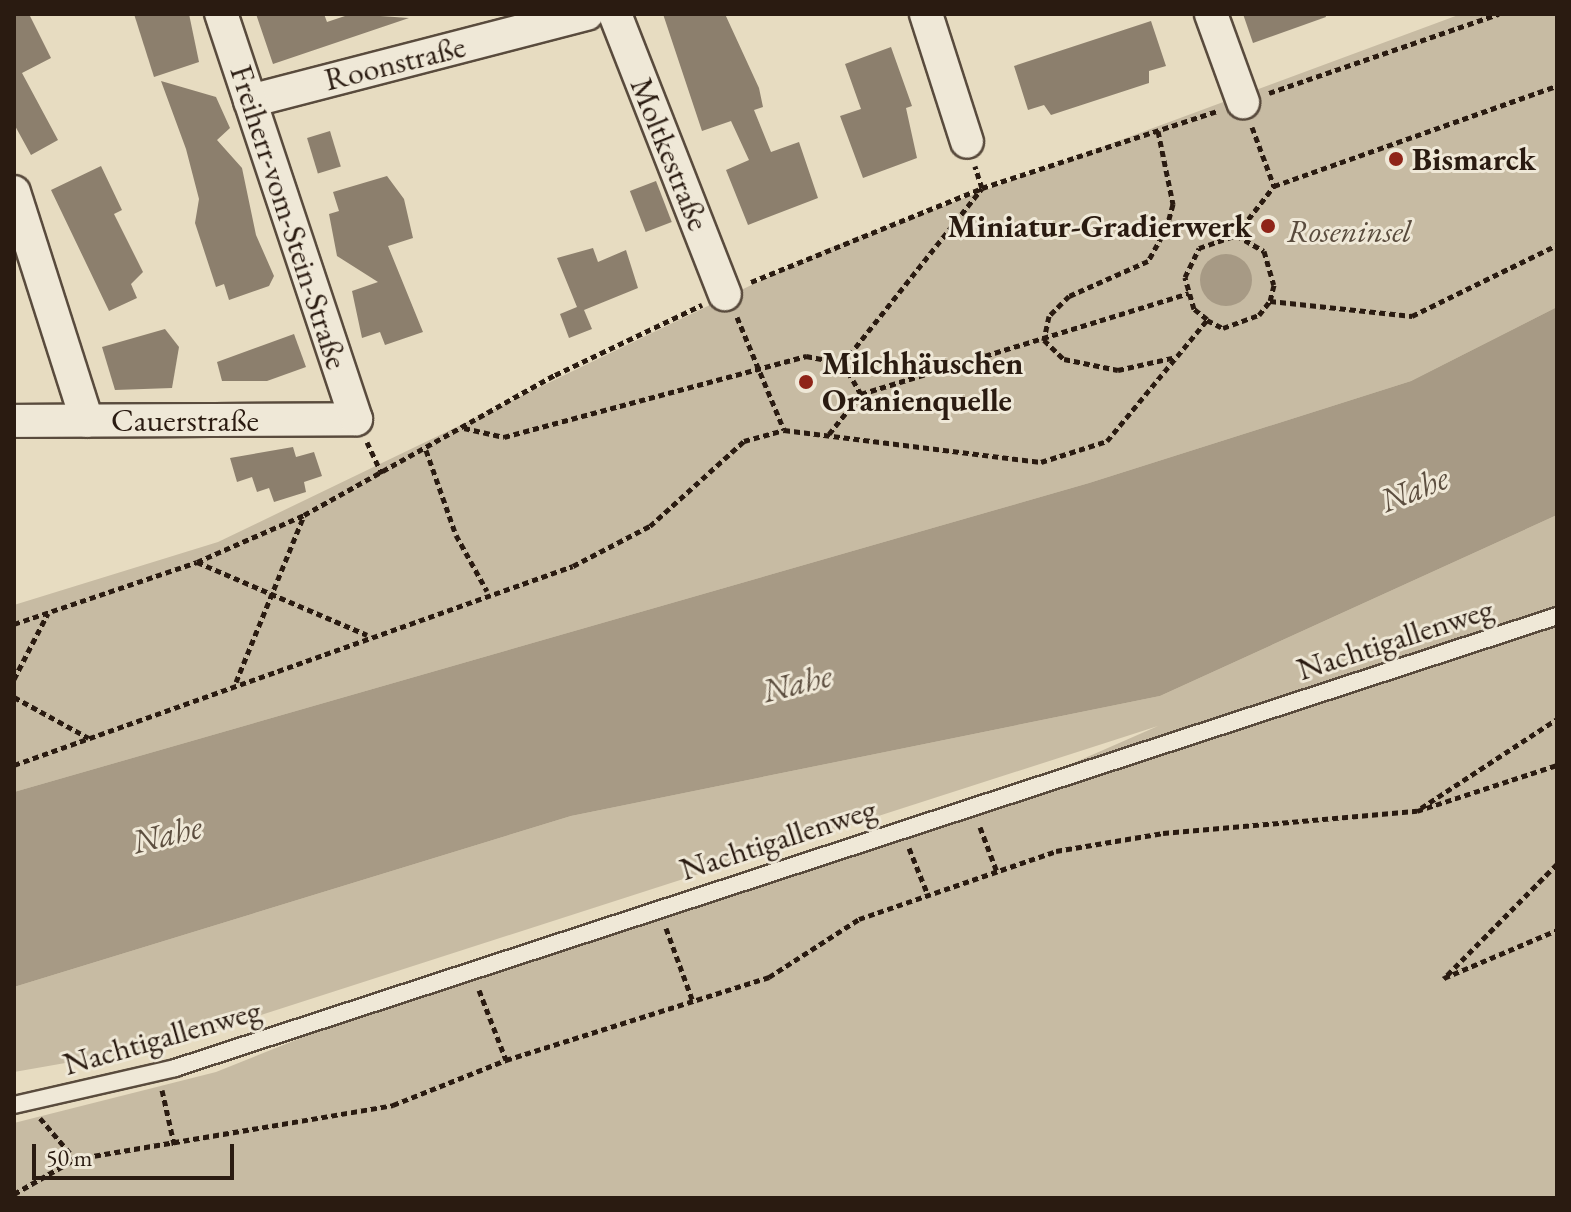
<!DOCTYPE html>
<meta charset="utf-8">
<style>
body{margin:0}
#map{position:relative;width:1571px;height:1212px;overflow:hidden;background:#e7dcc1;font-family:"EB Garamond",serif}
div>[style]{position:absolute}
.green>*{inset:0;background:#c7bba3}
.water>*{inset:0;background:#a79a85}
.round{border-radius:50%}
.building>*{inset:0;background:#8c7f6d;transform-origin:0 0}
.path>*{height:5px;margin-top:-2.5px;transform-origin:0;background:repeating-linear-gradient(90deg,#2a1b11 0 6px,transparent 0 10px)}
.roads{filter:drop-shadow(2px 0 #594b3d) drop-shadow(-2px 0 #594b3d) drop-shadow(0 2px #594b3d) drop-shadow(0 -2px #594b3d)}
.lane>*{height:16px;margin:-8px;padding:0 8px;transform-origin:8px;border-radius:8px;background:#efe8d7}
.street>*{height:32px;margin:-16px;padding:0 16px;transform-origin:16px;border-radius:16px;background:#efe8d7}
.dots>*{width:22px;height:22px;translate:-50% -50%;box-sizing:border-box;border:4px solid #efe8d7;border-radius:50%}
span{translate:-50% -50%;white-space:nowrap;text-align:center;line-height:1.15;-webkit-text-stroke:6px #efe8d7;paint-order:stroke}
.street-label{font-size:32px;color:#2a1b11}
.poi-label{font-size:32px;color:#2a1b11;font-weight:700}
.left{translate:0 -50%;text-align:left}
.right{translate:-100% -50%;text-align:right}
.park-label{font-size:32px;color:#594b3d;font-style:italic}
.water-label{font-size:34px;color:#5c4e3f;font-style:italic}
.frame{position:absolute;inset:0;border:16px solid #2a1b11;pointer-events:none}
.scale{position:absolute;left:32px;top:1144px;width:202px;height:36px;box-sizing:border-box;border:4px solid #2a1b11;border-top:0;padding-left:10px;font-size:24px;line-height:28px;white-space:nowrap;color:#2a1b11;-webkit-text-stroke:6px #efe8d7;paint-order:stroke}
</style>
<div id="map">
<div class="green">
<div style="clip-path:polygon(1461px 14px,1557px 14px,1557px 307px,1411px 381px,1089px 483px,14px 792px,14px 605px,218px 542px,826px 249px)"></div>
<div style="clip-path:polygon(1557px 515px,1557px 1198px,14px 1198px,14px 1123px,216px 1072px,472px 969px,971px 808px,1158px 726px,168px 1045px,14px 1072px,14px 987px,571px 816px,1160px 696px)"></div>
</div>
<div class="water">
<div class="round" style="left:1200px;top:254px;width:52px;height:52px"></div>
<div style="clip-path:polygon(1557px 307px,1557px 515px,1160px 696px,571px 816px,14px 987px,14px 792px,1089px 483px,1411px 381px)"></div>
</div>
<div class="building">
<div style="clip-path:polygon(14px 14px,29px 14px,51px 58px,22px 73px,58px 140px,31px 155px,14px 124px)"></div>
<div style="clip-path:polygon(134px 14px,189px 14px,199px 62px,154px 77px)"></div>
<div style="clip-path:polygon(256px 14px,324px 14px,327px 22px,351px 14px,409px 18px,273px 64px)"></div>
<div style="clip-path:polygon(663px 14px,725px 14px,759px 88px,763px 107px,754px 110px,771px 152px,799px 142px,818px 198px,748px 225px,726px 170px,749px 160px,731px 121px,702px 131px)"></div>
<div style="clip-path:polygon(1243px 14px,1325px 14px,1326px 17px,1253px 43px)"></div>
<div style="clip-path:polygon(1151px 21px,1166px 66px,1149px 71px,1149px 83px,1051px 115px,1044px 105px,1028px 110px,1014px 66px)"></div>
<div style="clip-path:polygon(891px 47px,912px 106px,906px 108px,917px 158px,863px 178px,840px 116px,861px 109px,845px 64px)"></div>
<div style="clip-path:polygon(161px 81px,216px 97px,230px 128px,217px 140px,242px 168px,256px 235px,274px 276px,269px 286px,229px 300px,224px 284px,216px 287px,195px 223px,199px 199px,186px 149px)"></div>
<div style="left:330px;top:131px;width:37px;height:24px;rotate:73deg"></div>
<div style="clip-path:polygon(101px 166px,122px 210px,114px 214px,143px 272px,131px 284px,137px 298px,109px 311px,51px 190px)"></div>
<div style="clip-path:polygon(387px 176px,404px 199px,413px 238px,388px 246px,423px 332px,385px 345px,380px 332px,362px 338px,352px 291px,378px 282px,337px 256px,329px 214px,339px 211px,333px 192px)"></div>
<div style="left:656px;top:181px;width:44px;height:28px;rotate:69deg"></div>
<div style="clip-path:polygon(593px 248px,598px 262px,626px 250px,638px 288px,584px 310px,592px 329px,569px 338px,560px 314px,577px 307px,557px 258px)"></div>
<div style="clip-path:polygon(165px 329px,179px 347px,172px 388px,115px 390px,102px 347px)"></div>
<div style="clip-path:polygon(294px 334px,306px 367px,267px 381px,222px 381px,217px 362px)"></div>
<div style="clip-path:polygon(293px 447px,296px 457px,314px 452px,322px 476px,304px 482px,306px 492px,274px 502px,269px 488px,257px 492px,252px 477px,237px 482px,230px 458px)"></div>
</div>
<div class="path">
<div style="left:1269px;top:93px;width:243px;rotate:-19deg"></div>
<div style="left:1252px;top:127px;width:63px;rotate:69.6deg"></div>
<div style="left:1158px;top:131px;width:75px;rotate:78.4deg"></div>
<div style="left:1173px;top:204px;width:24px;rotate:105deg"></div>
<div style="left:1167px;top:227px;width:39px;rotate:119deg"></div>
<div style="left:1148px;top:261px;width:86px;rotate:156.1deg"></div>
<div style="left:1069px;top:296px;width:28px;rotate:135deg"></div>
<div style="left:1049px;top:316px;width:25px;rotate:102deg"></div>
<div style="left:1044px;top:340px;width:28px;rotate:44deg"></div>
<div style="left:1064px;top:359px;width:55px;rotate:11.5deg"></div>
<div style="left:1118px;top:370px;width:59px;rotate:-12.6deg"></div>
<div style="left:1236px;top:235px;width:32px;rotate:30deg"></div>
<div style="left:1264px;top:251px;width:35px;rotate:74deg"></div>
<div style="left:1274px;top:285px;width:16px;rotate:104deg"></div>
<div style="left:751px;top:282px;width:249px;rotate:-22.1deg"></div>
<div style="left:982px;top:188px;width:248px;rotate:-18.1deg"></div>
<div style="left:737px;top:317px;width:122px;rotate:67.4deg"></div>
<div style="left:1207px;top:319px;width:16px;rotate:-142deg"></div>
<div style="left:1194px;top:309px;width:33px;rotate:-106deg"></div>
<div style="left:1185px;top:277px;width:32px;rotate:-64deg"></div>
<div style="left:1199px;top:248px;width:39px;rotate:-19deg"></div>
<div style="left:1236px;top:235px;width:62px;rotate:-52.2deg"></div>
<div style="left:1274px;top:186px;width:300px;rotate:-19.5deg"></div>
<div style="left:843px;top:363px;width:223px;rotate:-51.5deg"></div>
<div style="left:982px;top:188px;width:23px;rotate:-108deg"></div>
<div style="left:464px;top:428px;width:41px;rotate:12.7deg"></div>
<div style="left:504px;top:437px;width:313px;rotate:-15deg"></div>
<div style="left:806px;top:356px;width:38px;rotate:11deg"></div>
<div style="left:843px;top:363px;width:36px;rotate:60deg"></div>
<div style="left:829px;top:434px;width:51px;rotate:-51.3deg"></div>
<div style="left:861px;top:394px;width:343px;rotate:-17.1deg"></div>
<div style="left:367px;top:442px;width:35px;rotate:65deg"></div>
<div style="left:426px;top:450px;width:90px;rotate:70.6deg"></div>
<div style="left:456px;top:535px;width:64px;rotate:61deg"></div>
<div style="left:197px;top:562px;width:185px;rotate:23.2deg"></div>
<div style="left:14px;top:624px;width:193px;rotate:-18.7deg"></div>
<div style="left:197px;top:562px;width:117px;rotate:-23.7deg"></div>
<div style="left:304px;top:515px;width:287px;rotate:-29.2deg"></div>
<div style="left:555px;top:375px;width:163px;rotate:-25.5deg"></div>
<div style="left:14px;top:679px;width:74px;rotate:-62.7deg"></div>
<div style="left:236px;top:682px;width:180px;rotate:-67.8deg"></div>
<div style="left:14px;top:697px;width:85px;rotate:28.7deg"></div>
<div style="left:14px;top:765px;width:593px;rotate:-19.6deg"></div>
<div style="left:573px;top:566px;width:87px;rotate:-27.5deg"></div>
<div style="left:650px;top:526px;width:127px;rotate:-42.1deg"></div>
<div style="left:744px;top:441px;width:41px;rotate:-15.4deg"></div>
<div style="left:784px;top:430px;width:259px;rotate:7.1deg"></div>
<div style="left:1041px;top:462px;width:69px;rotate:-17.7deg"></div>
<div style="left:1107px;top:441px;width:157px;rotate:-50.4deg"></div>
<div style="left:1207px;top:320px;width:18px;rotate:27deg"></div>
<div style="left:1223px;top:328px;width:38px;rotate:-20deg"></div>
<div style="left:1259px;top:315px;width:18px;rotate:-52deg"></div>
<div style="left:1270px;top:301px;width:143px;rotate:6deg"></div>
<div style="left:1412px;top:316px;width:161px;rotate:-26.1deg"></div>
<div style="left:1421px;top:808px;width:163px;rotate:-33.2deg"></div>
<div style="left:980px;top:827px;width:48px;rotate:69.3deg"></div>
<div style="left:909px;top:848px;width:51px;rotate:68deg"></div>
<div style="left:1557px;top:864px;width:161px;rotate:134.7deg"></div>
<div style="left:1444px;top:978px;width:123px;rotate:-23deg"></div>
<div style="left:666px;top:928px;width:76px;rotate:69.9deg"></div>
<div style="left:479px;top:990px;width:75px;rotate:68.9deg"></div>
<div style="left:162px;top:1090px;width:59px;rotate:77.4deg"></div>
<div style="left:40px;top:1118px;width:54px;rotate:49.5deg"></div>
<div style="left:14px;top:1194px;width:70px;rotate:-29.8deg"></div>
<div style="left:75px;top:1159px;width:323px;rotate:-9.6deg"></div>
<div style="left:393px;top:1105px;width:122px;rotate:-21.7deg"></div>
<div style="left:506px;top:1060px;width:276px;rotate:-17.5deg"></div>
<div style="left:769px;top:977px;width:107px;rotate:-32.8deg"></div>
<div style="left:859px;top:919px;width:208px;rotate:-19deg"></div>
<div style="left:1056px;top:851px;width:109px;rotate:-9.5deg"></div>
<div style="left:1163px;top:833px;width:255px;rotate:-5deg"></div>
<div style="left:1417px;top:811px;width:147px;rotate:-18.2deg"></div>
</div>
<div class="roads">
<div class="lane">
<div style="left:14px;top:1105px;width:165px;rotate:-12.9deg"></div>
<div style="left:175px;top:1068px;width:1454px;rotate:-18.11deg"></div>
</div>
<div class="street">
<div style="left:615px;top:14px;width:301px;rotate:68.6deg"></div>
<div style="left:926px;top:14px;width:134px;rotate:72.2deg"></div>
<div style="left:1211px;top:14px;width:94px;rotate:70deg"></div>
<div style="left:250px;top:101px;width:348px;rotate:-14.5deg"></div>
<div style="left:14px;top:192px;width:240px;rotate:72.3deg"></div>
<div style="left:14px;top:421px;width:342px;rotate:-0.3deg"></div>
<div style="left:356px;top:419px;width:427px;rotate:-108.4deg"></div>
</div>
</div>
<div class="dots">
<div style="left:1396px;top:159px;background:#8f2418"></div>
<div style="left:1268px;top:226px;background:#8f2418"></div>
<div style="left:806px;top:382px;background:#8f2418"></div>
</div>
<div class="street-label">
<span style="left:395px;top:63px;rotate:-14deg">Roonstraße</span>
<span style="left:670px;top:154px;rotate:68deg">Moltkestraße</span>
<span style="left:289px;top:217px;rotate:72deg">Freiherr-vom-Stein-Straße</span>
<span style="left:185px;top:420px">Cauerstraße</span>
<span style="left:1395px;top:639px;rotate:-18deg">Nachtigallenweg</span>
<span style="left:778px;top:839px;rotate:-18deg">Nachtigallenweg</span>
<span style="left:162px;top:1037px;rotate:-16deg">Nachtigallenweg</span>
</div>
<div class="poi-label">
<span class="left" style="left:1412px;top:159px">Bismarck</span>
<span class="right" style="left:1252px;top:226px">Miniatur-Gradierwerk</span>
<span class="left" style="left:822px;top:382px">Milchhäuschen<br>Oranienquelle</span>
</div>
<div class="park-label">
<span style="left:1349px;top:231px">Roseninsel</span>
</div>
<div class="water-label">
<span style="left:1414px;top:489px;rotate:-22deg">Nahe</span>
<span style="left:797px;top:683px;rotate:-14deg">Nahe</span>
<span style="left:167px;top:834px;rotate:-14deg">Nahe</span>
</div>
<div class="frame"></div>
<div class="scale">50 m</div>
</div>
